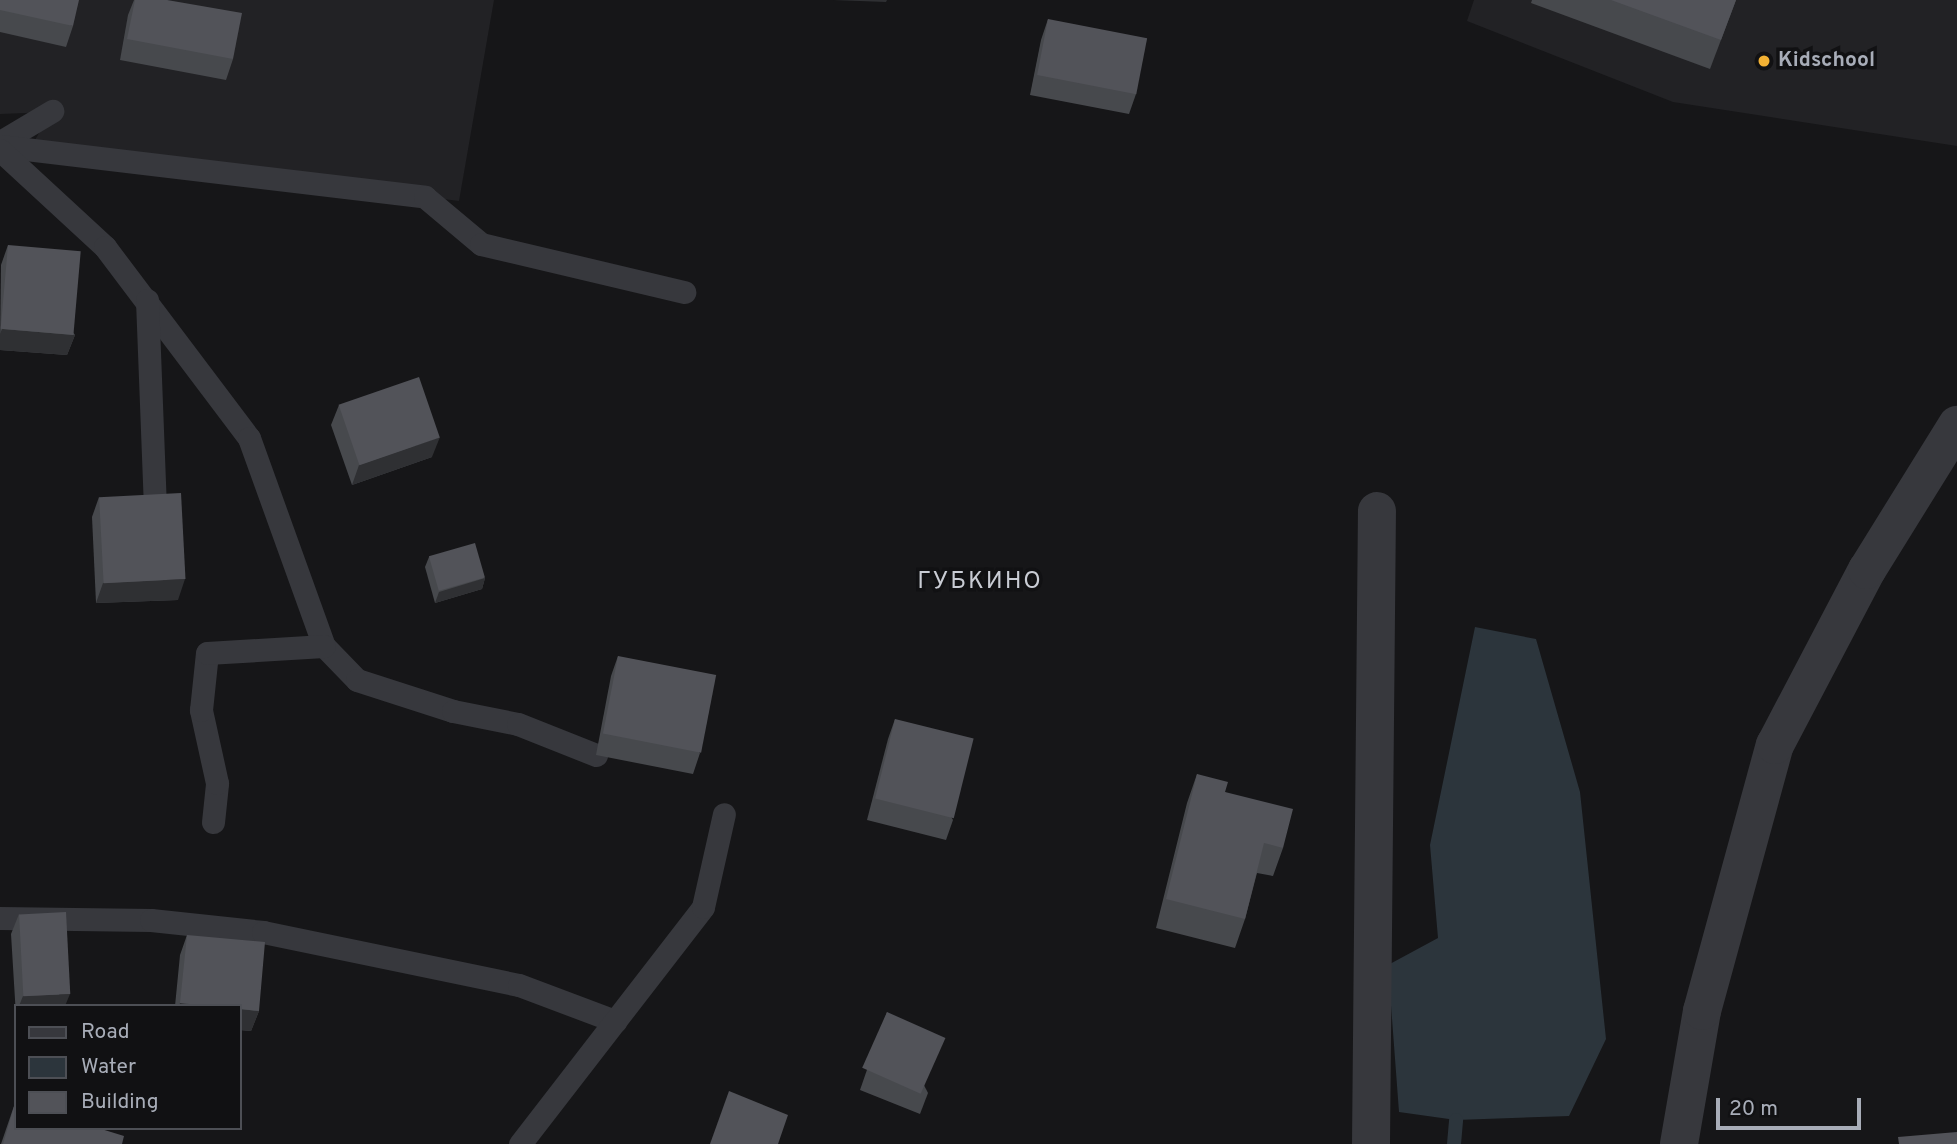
<!DOCTYPE html>
<meta charset="utf-8">
<style>
body{margin:0}
#map{position:relative;width:1957px;height:1144px;overflow:hidden;background:#161618;font-family:Overpass,sans-serif}
div>[style]{position:absolute}
.built>*{inset:0;background:#222225}
.water>*{inset:0;background:#2c353c}
.stream>*{height:14px;margin:-7px;padding:0 7px;transform-origin:7px;border-radius:7px;background:#2c353c}
.service>*{height:23px;margin:-11.5px;padding:0 11.5px;transform-origin:11.5px;border-radius:11.5px;background:#37383d}
.minor>*{height:38px;margin:-19px;padding:0 19px;transform-origin:19px;border-radius:19px;background:#37383d}
.wall>*{inset:0;background:#47494d}
.shaded-wall>*{inset:0;background:#2f3033}
.building>*{inset:0;background:#525359;transform-origin:0 0}
.dots>*{width:19px;height:19px;translate:-50% -50%;box-sizing:border-box;border:4px solid #111113;border-radius:50%}
span{translate:-50% -50%;white-space:nowrap;text-align:center;line-height:1.15;-webkit-text-stroke:7px #111113;paint-order:stroke}
.poi-label{font-size:21px;color:#a8adb8;font-weight:700}
.left{translate:0 -50%;text-align:left}
.quarter-label{font-size:24px;color:#c9ccd4;letter-spacing:2px}
.legend{position:absolute;left:14px;top:1004px;width:228px;height:126px;box-sizing:border-box;background:#111113;border:2px solid #4d4f55;margin:0;padding:9px 12px;list-style:none;font-size:21px;color:#a8adb8}
.legend li{display:flex;align-items:center;gap:14px;height:35px}
.legend b{width:35px;border:2px solid #4d4f55}
.scale{position:absolute;left:1716px;top:1098px;width:145px;height:32px;box-sizing:border-box;border:4px solid #a8adb8;border-top:0;padding-left:9px;font-size:21px;line-height:24px;white-space:nowrap;color:#a8adb8;-webkit-text-stroke:5px #111113;paint-order:stroke}
</style>
<div id="map">
<div class="built">
<div style="clip-path:polygon(0 0,494px 0,459px 201px,31px 147px,51px 112px,0 114px)"></div>
<div style="clip-path:polygon(1474px 0,1957px 0,1957px 146px,1673px 102px,1467px 21px)"></div>
</div>
<div class="water">
<div style="clip-path:polygon(1475px 627px,1536px 639px,1580px 792px,1606px 1039px,1569px 1116px,1456px 1120px,1399px 1112px,1388px 965px,1438px 938px,1430px 845px)"></div>
</div>
<div class="stream">
<div style="left:1454px;top:1144px;width:24px;rotate:-85deg"></div>
</div>
<div class="service">
<div style="left:0;top:142px;width:61px;rotate:-30.8deg"></div>
<div style="left:0;top:146px;width:428px;rotate:6.8deg"></div>
<div style="left:425px;top:197px;width:73px;rotate:40deg"></div>
<div style="left:481px;top:244px;width:209px;rotate:13.3deg"></div>
<div style="left:0;top:150px;width:143px;rotate:42.7deg"></div>
<div style="left:105px;top:247px;width:239px;rotate:53deg"></div>
<div style="left:249px;top:438px;width:221px;rotate:70.2deg"></div>
<div style="left:324px;top:646px;width:47px;rotate:45.9deg"></div>
<div style="left:357px;top:680px;width:101px;rotate:17.9deg"></div>
<div style="left:453px;top:711px;width:66px;rotate:11.3deg"></div>
<div style="left:518px;top:724px;width:84px;rotate:21.7deg"></div>
<div style="left:147px;top:300px;width:206px;rotate:87.8deg"></div>
<div style="left:213px;top:822px;width:39px;rotate:-84deg"></div>
<div style="left:217px;top:783px;width:75px;rotate:-102.4deg"></div>
<div style="left:201px;top:710px;width:57px;rotate:-84deg"></div>
<div style="left:207px;top:653px;width:117px;rotate:-3.4deg"></div>
<div style="left:0;top:918px;width:151px;rotate:0.8deg"></div>
<div style="left:151px;top:920px;width:113px;rotate:6.1deg"></div>
<div style="left:263px;top:932px;width:261px;rotate:11.7deg"></div>
<div style="left:519px;top:985px;width:103px;rotate:20.6deg"></div>
<div style="left:520px;top:1144px;width:299px;rotate:-52.3deg"></div>
<div style="left:703px;top:907px;width:95px;rotate:-77.3deg"></div>
</div>
<div class="minor">
<div style="left:1371px;top:1144px;width:633px;rotate:-89.46deg"></div>
<div style="left:1679px;top:1144px;width:135px;rotate:-80.2deg"></div>
<div style="left:1702px;top:1011px;width:276px;rotate:-74.7deg"></div>
<div style="left:1775px;top:745px;width:198px;rotate:-62.3deg"></div>
<div style="left:1867px;top:570px;width:171px;rotate:-58.2deg"></div>
</div>
<div class="wall">
<div style="clip-path:polygon(0 0,73px 26px,66px 47px,0 32px)"></div>
<div style="clip-path:polygon(134px 0,167px 0,233px 59px,226px 80px,120px 60px,128px 15px)"></div>
<div style="clip-path:polygon(1532px 0,1736px 0,1710px 69px,1531px 3px)"></div>
<div style="clip-path:polygon(1048px 19px,1136px 94px,1129px 114px,1030px 95px,1041px 40px)"></div>
<div style="clip-path:polygon(8px 245px,75px 335px,67px 355px,0 350px,1px 265px)"></div>
<div style="clip-path:polygon(339px 405px,432px 457px,352px 485px,331px 425px)"></div>
<div style="clip-path:polygon(99px 497px,178px 600px,96px 603px,92px 517px)"></div>
<div style="clip-path:polygon(429px 557px,485px 578px,482px 589px,435px 603px,425px 567px)"></div>
<div style="clip-path:polygon(618px 656px,700px 753px,693px 774px,596px 755px,611px 676px)"></div>
<div style="clip-path:polygon(895px 719px,953px 820px,946px 840px,867px 820px,888px 739px)"></div>
<div style="clip-path:polygon(1197px 774px,1225px 792px,1283px 848px,1273px 876px,1257px 873px,1245px 919px,1235px 948px,1156px 928px,1187px 803px)"></div>
<div style="clip-path:polygon(19px 914px,65px 1006px,16px 1006px,16px 1016px,11px 934px)"></div>
<div style="clip-path:polygon(187px 935px,259px 1011px,251px 1031px,240px 1030px,240px 1006px,175px 1006px,180px 955px)"></div>
<div style="clip-path:polygon(887px 1012px,928px 1093px,920px 1114px,860px 1090px)"></div>
<div style="clip-path:polygon(15px 1103px,122px 1144px,1px 1144px)"></div>
</div>
<div class="shaded-wall">
<div style="clip-path:polygon(833px 0,887px 0,886px 2px)"></div>
<div style="clip-path:polygon(2px 329px,75px 335px,67px 355px,0 350px,0 334px)"></div>
<div style="clip-path:polygon(440px 437px,432px 457px,352px 485px,359px 465px)"></div>
<div style="clip-path:polygon(485px 578px,482px 589px,435px 603px,439px 592px)"></div>
<div style="clip-path:polygon(185px 579px,178px 600px,96px 603px,103px 583px)"></div>
<div style="clip-path:polygon(70px 994px,65px 1006px,19px 1006px,23px 996px)"></div>
<div style="clip-path:polygon(180px 1003px,209px 1006px,179px 1006px)"></div>
<div style="clip-path:polygon(240px 1009px,259px 1011px,251px 1031px,240px 1030px)"></div>
</div>
<div class="building">
<div style="clip-path:polygon(0 0,79px 0,73px 26px,0 10px)"></div>
<div style="clip-path:polygon(135px 0,167px 0,242px 13px,233px 59px,127px 39px)"></div>
<div style="clip-path:polygon(1611px 0,1736px 0,1721px 40px)"></div>
<div style="left:1048px;top:19px;width:101px;height:57px;rotate:11deg"></div>
<div style="left:8px;top:245px;width:73px;height:84px;rotate:5deg"></div>
<div style="left:419px;top:377px;width:64px;height:85px;rotate:71deg"></div>
<div style="left:181px;top:493px;width:86px;height:82px;rotate:87deg"></div>
<div style="left:475px;top:543px;width:36px;height:48px;rotate:74deg"></div>
<div style="left:618px;top:656px;width:100px;height:79px;rotate:11deg"></div>
<div style="left:895px;top:719px;width:81px;height:82px;rotate:14deg"></div>
<div style="clip-path:polygon(1197px 774px,1228px 782px,1225px 792px,1293px 809px,1283px 848px,1264px 843px,1245px 919px,1166px 899px)"></div>
<div style="left:66px;top:912px;width:82px;height:47px;rotate:87deg"></div>
<div style="clip-path:polygon(187px 935px,265px 942px,259px 1011px,240px 1009px,240px 1006px,209px 1006px,180px 1003px)"></div>
<div style="left:887px;top:1012px;width:64px;height:61px;rotate:24deg"></div>
<div style="clip-path:polygon(729px 1091px,788px 1115px,778px 1144px,710px 1144px)"></div>
<div style="clip-path:polygon(15px 1103px,16px 1104px,16px 1128px,98px 1128px,124px 1136px,122px 1144px,3px 1144px)"></div>
<div style="clip-path:polygon(1957px 1132px,1957px 1144px,1899px 1144px,1898px 1137px)"></div>
</div>
<div class="dots">
<div style="left:1764px;top:61px;background:#f2b134"></div>
</div>
<div class="poi-label">
<span class="left" style="left:1778px;top:61px">Kidschool</span>
</div>
<div class="quarter-label">
<span style="left:980px;top:583px">ГУБКИНО</span>
</div>
<ul class="legend">
<li><b style="height:9px;background:#37383d"></b>Road</li>
<li><b style="height:19px;background:#2c353c"></b>Water</li>
<li><b style="height:19px;background:#525359"></b>Building</li>
</ul>
<div class="scale">20 m</div>
</div>
